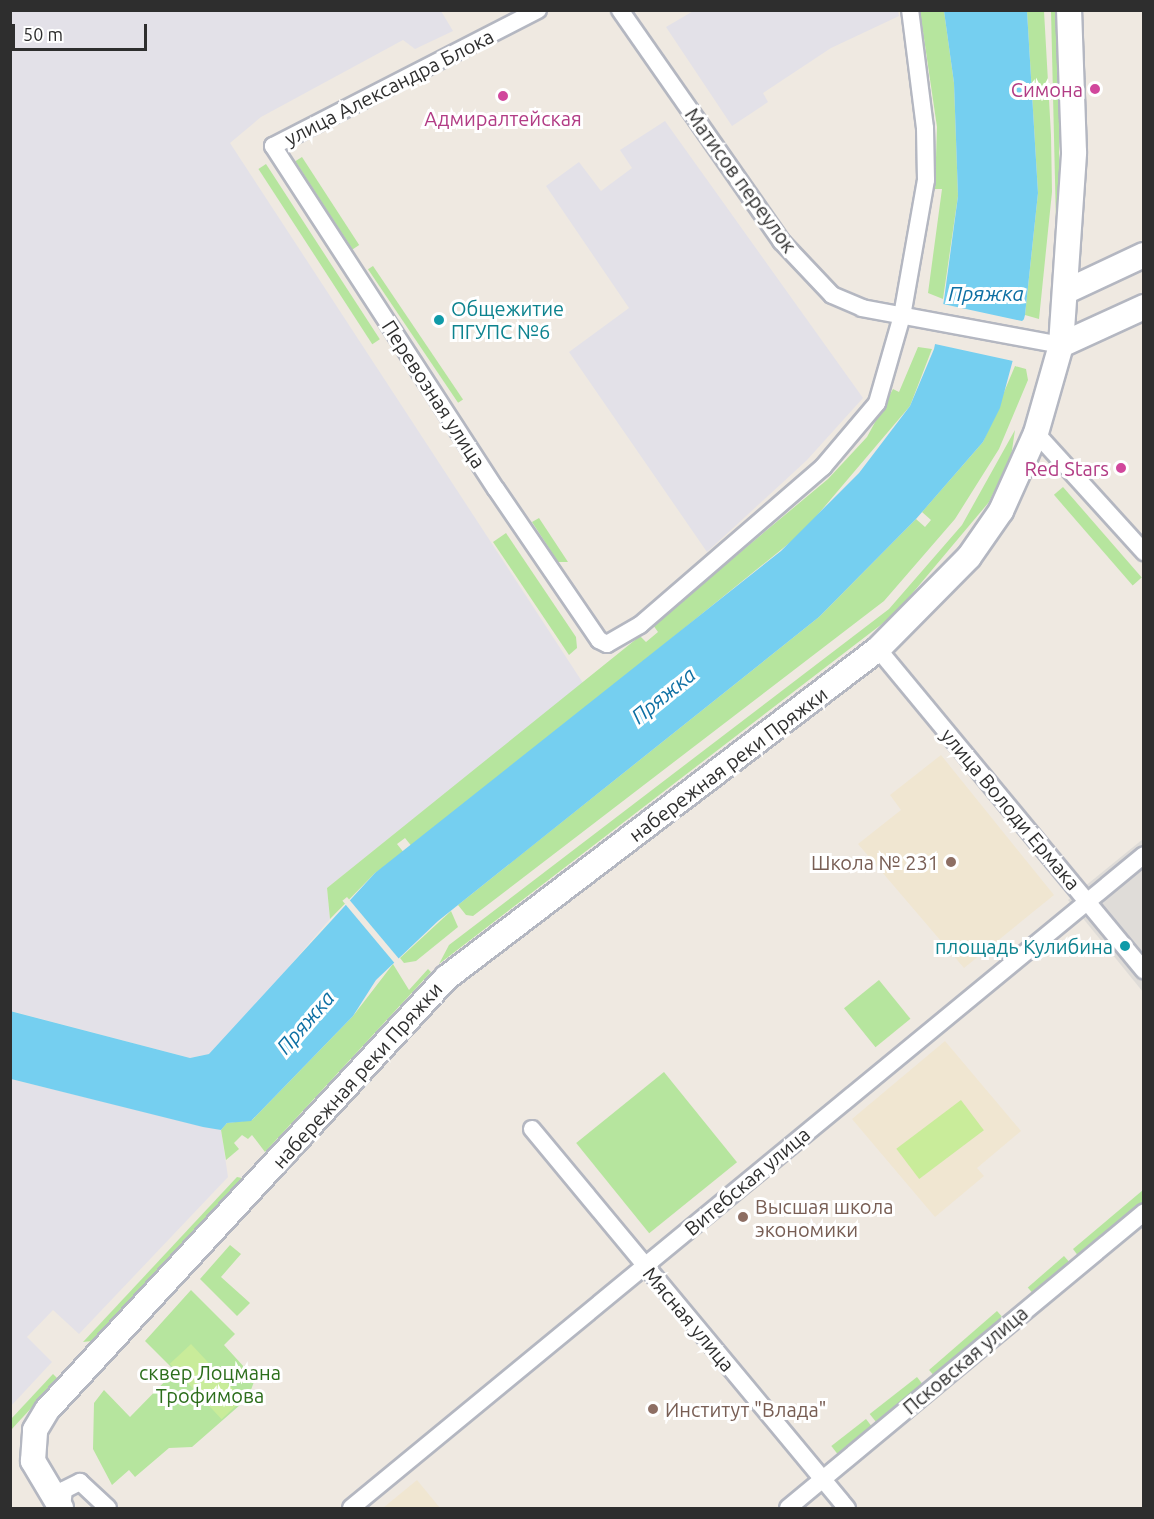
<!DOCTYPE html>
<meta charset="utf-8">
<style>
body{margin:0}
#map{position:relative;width:1154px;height:1519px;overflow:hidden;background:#efe9e1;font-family:Ubuntu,sans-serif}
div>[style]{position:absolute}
.industrial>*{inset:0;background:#e3e1e8}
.education>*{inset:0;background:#f0e6d1}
.green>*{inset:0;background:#b6e59e;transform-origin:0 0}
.pitch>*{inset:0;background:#c9ec9a;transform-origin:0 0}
.plaza>*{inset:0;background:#dfdcd8}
.water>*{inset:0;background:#75cff0}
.pier>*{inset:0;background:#efe9e1;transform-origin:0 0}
.roads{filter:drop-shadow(2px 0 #b4b7c1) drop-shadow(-2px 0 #b4b7c1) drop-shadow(0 2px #b4b7c1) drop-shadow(0 -2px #b4b7c1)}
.minor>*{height:16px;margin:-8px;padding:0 8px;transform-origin:8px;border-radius:8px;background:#fff}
.secondary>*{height:24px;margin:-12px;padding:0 12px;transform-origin:12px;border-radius:12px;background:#fff}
.dots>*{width:16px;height:16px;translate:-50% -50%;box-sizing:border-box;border:3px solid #fff;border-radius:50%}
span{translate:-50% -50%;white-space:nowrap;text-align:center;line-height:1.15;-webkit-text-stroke:6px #fff;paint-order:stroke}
.street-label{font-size:20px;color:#2e2e2e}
.hotel-label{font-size:20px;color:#b23c85}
.right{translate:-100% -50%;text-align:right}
.culture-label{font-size:20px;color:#0d838f}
.left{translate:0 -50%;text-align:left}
.education-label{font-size:20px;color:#785e54}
.park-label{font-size:20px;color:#2c6e1b}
.water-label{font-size:21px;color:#0d6fa3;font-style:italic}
.frame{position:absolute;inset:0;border:12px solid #2e2e2e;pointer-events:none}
.scale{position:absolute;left:12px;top:24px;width:135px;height:27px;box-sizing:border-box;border:3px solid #2e2e2e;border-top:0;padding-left:8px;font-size:18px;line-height:21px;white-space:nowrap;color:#2e2e2e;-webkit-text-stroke:4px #fff;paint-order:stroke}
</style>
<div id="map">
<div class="industrial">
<div style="clip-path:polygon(695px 10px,898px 10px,899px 16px,831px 48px,763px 93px,768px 102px,732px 126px,666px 27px)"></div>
<div style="clip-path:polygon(10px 11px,441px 11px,453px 31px,415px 49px,403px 40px,261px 117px,230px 143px,583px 683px,327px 888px,330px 919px,227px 1039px,209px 1054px,190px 1058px,11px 1011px)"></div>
<div style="clip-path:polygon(665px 121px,863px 398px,807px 460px,707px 552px,569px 352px,629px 308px,546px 186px,579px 162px,601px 191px,632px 168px,620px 150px)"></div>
<div style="clip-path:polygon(10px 1079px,221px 1130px,228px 1177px,79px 1334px,53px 1310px,27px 1337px,52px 1362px,11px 1406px)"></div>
</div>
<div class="education">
<div style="clip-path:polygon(941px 755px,1054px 895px,964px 968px,858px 844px,901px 810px,890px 795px)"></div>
<div style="clip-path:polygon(945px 1041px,1021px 1131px,977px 1168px,984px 1176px,935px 1217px,852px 1119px)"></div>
<div style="clip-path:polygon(417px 1480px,440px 1508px,383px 1508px)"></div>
</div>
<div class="green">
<div style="clip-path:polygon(920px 11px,944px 11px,954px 83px,958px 196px,943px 299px,928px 293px,942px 189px,935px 189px,937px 127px)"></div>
<div style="clip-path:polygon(1027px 11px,1044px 11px,1051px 135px,1052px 192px,1039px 319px,1025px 315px,1038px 193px)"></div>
<div style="clip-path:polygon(1051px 11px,1059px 11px,1059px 222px,1056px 222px)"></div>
<div style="left:302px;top:157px;width:105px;height:8px;rotate:57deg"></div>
<div style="left:266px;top:164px;width:209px;height:9px;rotate:57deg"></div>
<div style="left:373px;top:266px;width:161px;height:6px;rotate:56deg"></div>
<div style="clip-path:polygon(918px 347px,932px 349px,910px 406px,803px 532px,413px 848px,405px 838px,397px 844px,405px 854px,375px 873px,330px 919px,327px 888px,640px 636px,646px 642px,658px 632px,653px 625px,828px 479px,867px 437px,893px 389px,899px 392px)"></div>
<div style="clip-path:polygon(1015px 366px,1026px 369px,1028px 380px,999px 449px,955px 519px,884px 601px,473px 916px,466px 915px,458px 905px,819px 617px,916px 519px,925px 527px,931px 520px,922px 512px,983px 442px)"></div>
<div style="clip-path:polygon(1015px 430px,1011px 457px,989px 502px,895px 614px,439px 964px,449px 945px,889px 609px,962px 525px)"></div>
<div style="left:1063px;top:487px;width:120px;height:12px;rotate:49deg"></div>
<div style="clip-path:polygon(539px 518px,568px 562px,558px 562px,532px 522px)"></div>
<div style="clip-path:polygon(506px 533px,576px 637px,577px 648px,569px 655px,493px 542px)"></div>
<div style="clip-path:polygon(451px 911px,458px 927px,416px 961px,404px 963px,400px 958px)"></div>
<div style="clip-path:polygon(393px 964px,409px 990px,428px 969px,431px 972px,265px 1152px,252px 1135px,248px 1139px,242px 1135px,234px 1143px,239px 1149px,226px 1160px,221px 1130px,227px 1123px,252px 1120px,353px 1016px)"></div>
<div style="left:879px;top:980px;width:50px;height:45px;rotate:51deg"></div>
<div style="left:664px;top:1072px;width:116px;height:113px;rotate:51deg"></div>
<div style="clip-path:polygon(237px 1177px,242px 1178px,92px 1341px,83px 1342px)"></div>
<div style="clip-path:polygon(1143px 1190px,1143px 1204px,1079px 1257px,1073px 1249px)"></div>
<div style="clip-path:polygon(230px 1245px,241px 1254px,221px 1277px,250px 1303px,237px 1316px,200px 1279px)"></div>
<div style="left:1064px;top:1256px;width:11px;height:48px;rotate:49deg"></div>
<div style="clip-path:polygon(191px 1290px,235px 1334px,224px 1345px,255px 1379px,248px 1398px,192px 1447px,169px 1448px,135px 1477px,129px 1470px,112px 1485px,93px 1449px,94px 1403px,104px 1390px,130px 1417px,175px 1371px,145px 1341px)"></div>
<div style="left:997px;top:1311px;width:11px;height:90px;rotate:49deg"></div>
<div style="clip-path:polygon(53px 1374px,58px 1379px,11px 1430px,11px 1419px)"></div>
<div style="left:917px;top:1377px;width:11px;height:60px;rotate:52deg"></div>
<div style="left:866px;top:1419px;width:11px;height:44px;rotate:52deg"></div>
</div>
<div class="pitch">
<div style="left:961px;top:1100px;width:38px;height:81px;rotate:53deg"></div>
<div style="left:191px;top:1344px;width:76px;height:29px;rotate:47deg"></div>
</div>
<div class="plaza">
<div style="clip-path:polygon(1143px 839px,1143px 992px,1068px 900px)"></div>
</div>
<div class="water">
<div style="clip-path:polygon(944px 11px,1027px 11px,1038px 193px,1025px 315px,1000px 408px,983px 442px,916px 519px,819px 617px,438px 921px,376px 980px,353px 1016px,251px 1121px,227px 1123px,221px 1130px,203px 1127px,11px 1079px,10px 1011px,190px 1058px,209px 1054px,375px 873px,781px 551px,859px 473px,910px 406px,934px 349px,944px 300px,958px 196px,954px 83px)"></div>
</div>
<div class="pier">
<div style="clip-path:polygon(940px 298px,943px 304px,1022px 321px,1028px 316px,1017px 367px,1013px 361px,935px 344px,929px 348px)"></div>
<div style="left:347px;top:897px;width:84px;height:6px;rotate:50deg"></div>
</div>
<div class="roads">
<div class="minor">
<div style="left:538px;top:10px;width:298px;rotate:152.8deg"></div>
<div style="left:273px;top:146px;width:409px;rotate:57deg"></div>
<div style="left:496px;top:489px;width:183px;rotate:55.7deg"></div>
<div style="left:599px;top:640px;width:9px;rotate:27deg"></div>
<div style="left:607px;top:644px;width:38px;rotate:-30deg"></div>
<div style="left:640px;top:625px;width:242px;rotate:-40.8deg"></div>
<div style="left:823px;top:467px;width:84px;rotate:-49.8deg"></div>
<div style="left:877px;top:403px;width:91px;rotate:-74deg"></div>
<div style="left:902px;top:316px;width:138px;rotate:-80deg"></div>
<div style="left:926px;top:180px;width:52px;rotate:-91.1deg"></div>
<div style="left:925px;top:128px;width:119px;rotate:-97.2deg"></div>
<div style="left:620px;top:10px;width:282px;rotate:55.1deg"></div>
<div style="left:781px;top:241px;width:74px;rotate:46.6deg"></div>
<div style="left:832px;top:295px;width:33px;rotate:23deg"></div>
<div style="left:862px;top:308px;width:202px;rotate:10.5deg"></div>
<div style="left:1036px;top:433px;width:161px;rotate:47.8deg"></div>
<div style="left:878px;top:649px;width:417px;rotate:50.4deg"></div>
<div style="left:532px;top:1129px;width:493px;rotate:50.3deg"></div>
<div style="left:62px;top:1508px;width:18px;rotate:-84deg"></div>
<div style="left:64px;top:1490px;width:18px;rotate:-27deg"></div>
<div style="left:80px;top:1482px;width:38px;rotate:43deg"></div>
<div style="left:351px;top:1508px;width:1027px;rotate:-39.47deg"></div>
<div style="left:788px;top:1508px;width:463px;rotate:-39.7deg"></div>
</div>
<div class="secondary">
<div style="left:1067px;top:291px;width:85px;rotate:-25.1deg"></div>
<div style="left:1061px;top:345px;width:91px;rotate:-24.6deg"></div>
<div style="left:61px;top:1508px;width:55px;rotate:-120.8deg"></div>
<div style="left:33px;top:1461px;width:31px;rotate:-86deg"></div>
<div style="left:35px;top:1430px;width:23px;rotate:-59deg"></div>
<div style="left:47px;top:1410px;width:588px;rotate:-47.27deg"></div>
<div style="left:446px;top:978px;width:543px;rotate:-37.29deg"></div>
<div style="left:878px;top:649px;width:129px;rotate:-45.3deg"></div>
<div style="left:969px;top:557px;width:56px;rotate:-55.2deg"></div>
<div style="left:1001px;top:511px;width:85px;rotate:-65.8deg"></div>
<div style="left:1036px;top:433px;width:91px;rotate:-74.1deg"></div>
<div style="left:1061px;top:345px;width:193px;rotate:-86.1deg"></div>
<div style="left:1074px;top:152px;width:142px;rotate:-92deg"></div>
</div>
</div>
<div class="dots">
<div style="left:1095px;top:89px;background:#d1479c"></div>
<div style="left:503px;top:96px;background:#d1479c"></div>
<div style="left:439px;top:320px;background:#0f9aa8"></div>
<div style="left:1121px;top:468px;background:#d1479c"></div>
<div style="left:951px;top:862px;background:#8d6e63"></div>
<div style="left:1125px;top:946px;background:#0f9aa8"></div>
<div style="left:743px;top:1217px;background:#8d6e63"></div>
<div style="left:653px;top:1409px;background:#8d6e63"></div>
</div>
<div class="street-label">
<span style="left:389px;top:87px;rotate:-27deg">улица Александра Блока</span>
<span style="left:741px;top:180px;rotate:54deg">Матисов переулок</span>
<span style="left:434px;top:394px;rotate:57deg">Перевозная улица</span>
<span style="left:728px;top:764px;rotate:-37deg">набережная реки Пряжки</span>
<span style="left:1011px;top:809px;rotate:50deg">улица Володи Ермака</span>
<span style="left:357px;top:1075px;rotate:-48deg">набережная реки Пряжки</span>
<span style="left:747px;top:1181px;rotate:-40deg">Витебская улица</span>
<span style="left:689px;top:1319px;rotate:50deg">Мясная улица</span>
<span style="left:965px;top:1360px;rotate:-40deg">Псковская улица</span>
</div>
<div class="hotel-label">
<span class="right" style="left:1083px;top:89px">Симона</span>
<span style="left:503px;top:118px">Адмиралтейская</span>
<span class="right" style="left:1109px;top:468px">Red Stars</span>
</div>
<div class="culture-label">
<span class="left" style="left:451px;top:320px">Общежитие<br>ПГУПС №6</span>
<span class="right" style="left:1113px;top:946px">площадь Кулибина</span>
</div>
<div class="education-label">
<span class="right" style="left:939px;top:862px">Школа № 231</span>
<span class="left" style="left:755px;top:1218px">Высшая школа<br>экономики</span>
<span class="left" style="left:665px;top:1409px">Институт "Влада"</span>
</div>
<div class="park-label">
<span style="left:210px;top:1384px">сквер Лоцмана<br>Трофимова</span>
</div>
<div class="water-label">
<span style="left:986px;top:293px">Пряжка</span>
<span style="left:663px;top:695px;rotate:-39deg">Пряжка</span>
<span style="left:305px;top:1022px;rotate:-49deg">Пряжка</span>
</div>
<div class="frame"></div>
<div class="scale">50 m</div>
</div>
